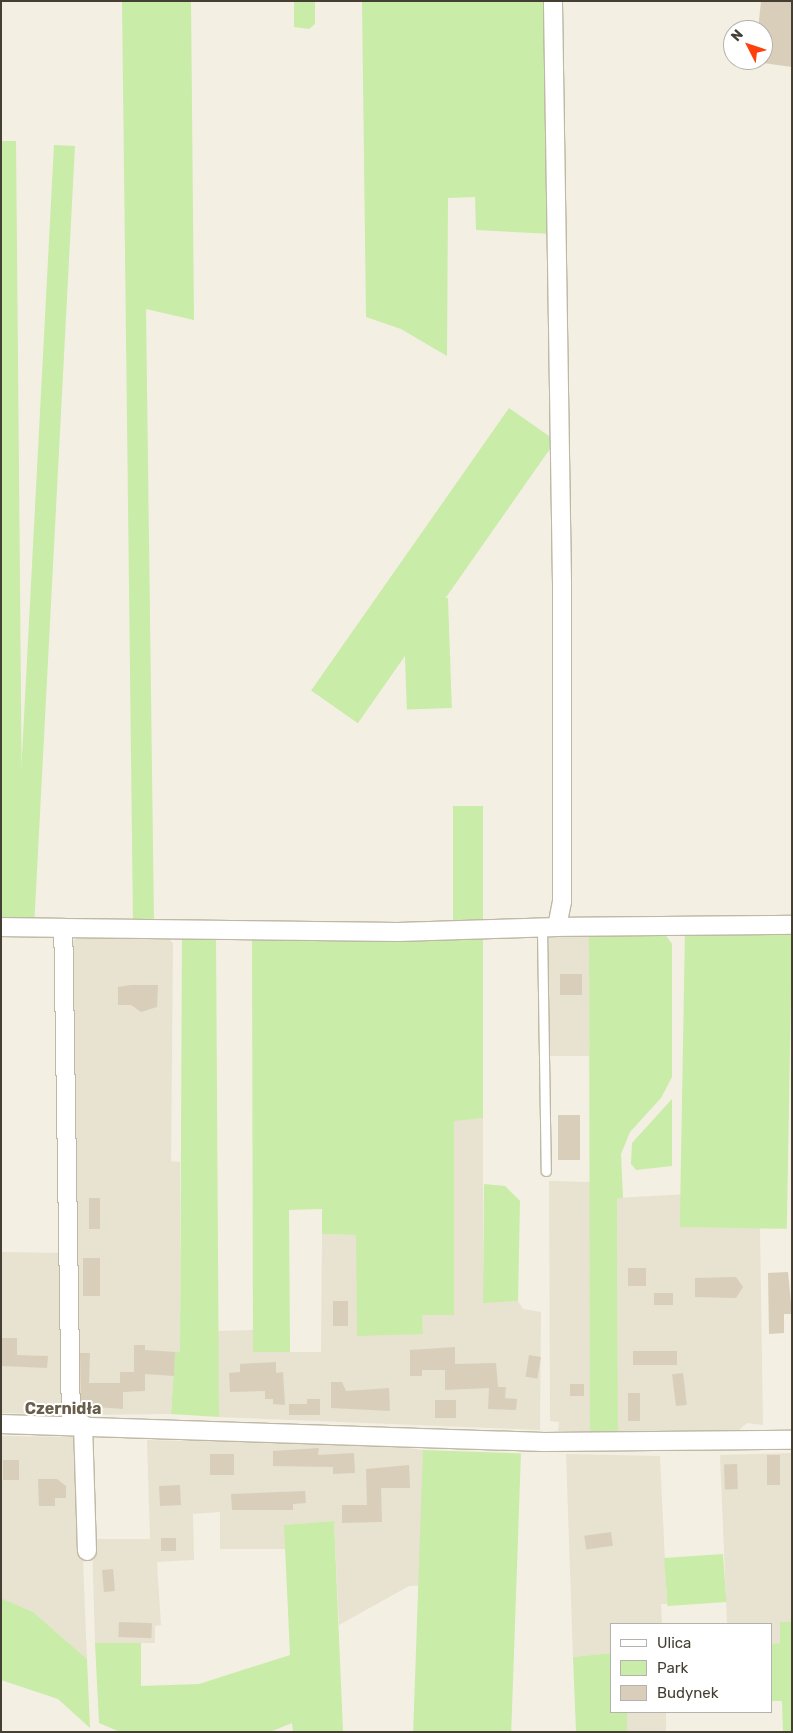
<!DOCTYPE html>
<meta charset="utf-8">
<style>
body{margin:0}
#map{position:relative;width:793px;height:1733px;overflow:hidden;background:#f3efe3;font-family:Rubik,sans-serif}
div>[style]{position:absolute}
.residential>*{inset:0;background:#e8e2d0;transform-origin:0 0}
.green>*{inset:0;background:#c9eca8;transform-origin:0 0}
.building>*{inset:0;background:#d9ceba;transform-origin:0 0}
.roads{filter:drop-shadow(1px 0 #bfb8a5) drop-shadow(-1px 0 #bfb8a5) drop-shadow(0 1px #bfb8a5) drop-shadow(0 -1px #bfb8a5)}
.lane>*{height:9px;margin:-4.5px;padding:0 4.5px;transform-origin:4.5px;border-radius:4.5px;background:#fff}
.street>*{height:18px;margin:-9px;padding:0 9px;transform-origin:9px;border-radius:9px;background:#fff}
span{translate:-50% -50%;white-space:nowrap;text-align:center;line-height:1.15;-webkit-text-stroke:4px #fff;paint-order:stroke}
.quarter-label{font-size:16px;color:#695e49;font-weight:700}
.frame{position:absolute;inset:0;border:2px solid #453f33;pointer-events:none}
.legend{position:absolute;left:610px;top:1623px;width:162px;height:90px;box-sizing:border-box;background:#fff;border:1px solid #b5b2ad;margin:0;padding:6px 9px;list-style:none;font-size:15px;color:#453f33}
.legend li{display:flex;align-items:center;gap:10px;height:25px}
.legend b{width:25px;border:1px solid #b5b2ad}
.north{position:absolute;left:723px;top:20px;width:50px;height:50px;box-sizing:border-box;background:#fff;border:1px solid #b5b2ad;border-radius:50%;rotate:311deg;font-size:14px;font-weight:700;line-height:20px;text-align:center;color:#453f33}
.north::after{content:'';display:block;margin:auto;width:18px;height:22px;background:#ff400e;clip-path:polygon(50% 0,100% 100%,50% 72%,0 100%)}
</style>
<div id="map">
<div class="residential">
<div style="left:589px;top:931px;width:125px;height:41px;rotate:90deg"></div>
<div style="clip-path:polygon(81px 932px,168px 938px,173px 943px,171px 1161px,180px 1162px,180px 1352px,175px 1352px,171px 1414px,77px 1415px,70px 945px)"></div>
<div style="clip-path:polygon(483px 1118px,483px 1302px,518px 1301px,523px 1309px,541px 1312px,540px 1430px,219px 1417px,218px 1331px,253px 1330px,254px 1352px,321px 1352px,322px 1234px,356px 1235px,423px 1334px,422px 1315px,454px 1315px,454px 1120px)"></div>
<div style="clip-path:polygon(549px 1181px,590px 1182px,590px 1432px,558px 1431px,559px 1422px,550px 1421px)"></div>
<div style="clip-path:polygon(688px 1194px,688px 1227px,760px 1228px,763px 1425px,747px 1423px,739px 1430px,618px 1433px,617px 1198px)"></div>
<div style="left:1px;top:1252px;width:63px;height:161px;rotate:1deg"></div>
<div style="clip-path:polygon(1px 1436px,78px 1437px,87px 1659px,33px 1612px,1px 1598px)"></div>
<div style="clip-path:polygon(190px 1437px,380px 1444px,423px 1450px,429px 1585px,409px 1586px,339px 1625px,334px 1521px,285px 1525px,286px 1549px,220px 1549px,220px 1512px,193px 1514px,194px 1560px,157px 1562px,161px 1625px,155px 1626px,155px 1643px,95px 1643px,92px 1539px,150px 1539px,147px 1440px,189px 1441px)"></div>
<div style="clip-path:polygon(792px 1453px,792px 1622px,780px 1622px,780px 1643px,772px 1644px,772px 1624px,727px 1624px,720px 1455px)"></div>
<div style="clip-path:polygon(566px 1454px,660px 1456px,667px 1604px,661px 1604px,662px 1624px,612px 1624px,612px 1653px,573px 1657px)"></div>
<div style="left:627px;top:1712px;width:39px;height:20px"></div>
</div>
<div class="green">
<div style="clip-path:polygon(122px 1px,191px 1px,194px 320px,146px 309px,154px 924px,133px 923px)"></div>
<div style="clip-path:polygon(294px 1px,315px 1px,315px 24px,309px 29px,294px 27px)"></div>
<div style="clip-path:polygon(362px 1px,548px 1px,552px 234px,476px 230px,475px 197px,448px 198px,447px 356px,401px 329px,366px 317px)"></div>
<div style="clip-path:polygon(1px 141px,16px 141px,23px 922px,1px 920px)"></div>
<div style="left:54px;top:145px;width:21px;height:777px;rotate:3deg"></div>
<div style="left:509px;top:408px;width:57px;height:345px;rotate:35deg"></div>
<div style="left:448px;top:598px;width:110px;height:45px;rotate:88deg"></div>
<div style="left:453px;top:806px;width:30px;height:120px"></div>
<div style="clip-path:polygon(662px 930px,672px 944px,672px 1077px,661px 1098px,630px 1132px,621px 1154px,623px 1198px,617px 1198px,618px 1433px,590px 1432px,589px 931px)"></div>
<div style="left:685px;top:930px;width:107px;height:297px;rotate:1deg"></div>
<div style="clip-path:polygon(182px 934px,216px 935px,219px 1417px,171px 1414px,175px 1352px,180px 1352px)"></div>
<div style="clip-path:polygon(252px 935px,483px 939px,483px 1118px,454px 1121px,454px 1315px,422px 1315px,423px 1334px,357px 1336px,356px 1235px,322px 1234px,322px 1209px,289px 1210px,290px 1352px,253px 1352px)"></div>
<div style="clip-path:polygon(672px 1099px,672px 1166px,636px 1170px,631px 1164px,632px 1143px)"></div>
<div style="clip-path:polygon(484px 1184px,505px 1186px,520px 1201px,518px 1301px,483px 1303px)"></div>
<div style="left:423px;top:1450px;width:98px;height:282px;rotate:2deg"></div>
<div style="clip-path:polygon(334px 1521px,343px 1732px,293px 1732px,292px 1723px,270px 1732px,120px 1732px,99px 1723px,95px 1643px,141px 1643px,141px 1686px,199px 1684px,290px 1655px,284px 1525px)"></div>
<div style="left:723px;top:1554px;width:48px;height:59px;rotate:86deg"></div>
<div style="clip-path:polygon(1px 1598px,33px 1612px,87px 1659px,90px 1728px,58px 1699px,1px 1680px)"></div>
<div style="clip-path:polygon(780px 1622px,792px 1622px,792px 1732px,783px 1732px,782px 1701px,772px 1701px,772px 1644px,780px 1643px)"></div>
<div style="clip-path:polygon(612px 1653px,612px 1712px,627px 1712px,627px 1732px,576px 1732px,573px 1657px)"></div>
</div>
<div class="building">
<div style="clip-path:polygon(761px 1px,792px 1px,792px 67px,763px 63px,763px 30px,758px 30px)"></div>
<div style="left:560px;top:974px;width:22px;height:21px"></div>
<div style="clip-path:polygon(131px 985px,158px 985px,157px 1007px,141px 1012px,131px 1005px,118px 1005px,118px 987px)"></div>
<div style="left:558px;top:1115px;width:22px;height:45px"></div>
<div style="left:89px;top:1198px;width:11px;height:31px"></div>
<div style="left:83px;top:1258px;width:17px;height:38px"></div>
<div style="left:628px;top:1268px;width:18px;height:18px"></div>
<div style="clip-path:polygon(788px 1272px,792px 1314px,784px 1314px,784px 1333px,769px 1334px,768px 1273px)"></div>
<div style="clip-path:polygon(736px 1277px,743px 1287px,736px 1298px,695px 1297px,695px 1278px)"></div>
<div style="left:654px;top:1293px;width:19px;height:12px"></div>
<div style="left:333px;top:1301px;width:15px;height:25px"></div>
<div style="clip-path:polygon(1px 1338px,17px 1338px,17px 1355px,48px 1356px,47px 1368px,1px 1366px)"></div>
<div style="clip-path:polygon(134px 1345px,145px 1345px,145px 1350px,175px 1352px,174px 1376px,145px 1374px,145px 1391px,123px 1392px,123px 1409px,81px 1406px,80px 1353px,90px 1353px,89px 1383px,120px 1383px,120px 1372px,134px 1372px)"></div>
<div style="clip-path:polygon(455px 1347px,455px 1364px,496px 1363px,498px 1387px,506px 1387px,505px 1398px,517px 1399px,516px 1410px,488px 1409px,489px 1388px,445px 1390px,445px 1370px,422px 1370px,422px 1376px,410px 1376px,410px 1350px)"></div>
<div style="left:677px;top:1351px;width:14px;height:44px;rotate:90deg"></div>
<div style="left:529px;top:1355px;width:12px;height:22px;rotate:9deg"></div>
<div style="clip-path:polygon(276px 1362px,276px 1373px,283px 1372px,285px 1405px,273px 1404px,273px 1399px,265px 1399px,265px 1391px,230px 1392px,229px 1373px,240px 1372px,240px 1364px)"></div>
<div style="left:683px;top:1373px;width:32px;height:11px;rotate:83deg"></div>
<div style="clip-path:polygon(331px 1382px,342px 1382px,346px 1391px,389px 1388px,390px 1411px,331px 1408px)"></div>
<div style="left:570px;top:1384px;width:14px;height:12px"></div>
<div style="left:628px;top:1393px;width:12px;height:28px"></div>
<div style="clip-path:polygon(307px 1399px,320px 1399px,320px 1415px,289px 1415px,289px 1404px,307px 1404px)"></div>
<div style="left:435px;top:1400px;width:21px;height:18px"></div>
<div style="clip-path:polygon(319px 1448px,318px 1455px,354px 1453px,355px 1473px,333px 1474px,333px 1467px,273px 1466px,273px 1451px)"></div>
<div style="left:210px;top:1454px;width:24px;height:21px"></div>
<div style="left:767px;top:1455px;width:13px;height:30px"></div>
<div style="left:19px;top:1460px;width:20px;height:16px;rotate:90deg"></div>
<div style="left:737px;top:1464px;width:25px;height:13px;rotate:88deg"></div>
<div style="clip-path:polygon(409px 1465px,410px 1488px,381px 1488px,382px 1522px,342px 1523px,342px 1505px,367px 1505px,366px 1469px)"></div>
<div style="clip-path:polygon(38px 1479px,57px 1479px,66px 1486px,66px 1498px,55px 1498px,55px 1506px,39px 1506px)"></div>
<div style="left:180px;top:1485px;width:20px;height:21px;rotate:87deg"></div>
<div style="clip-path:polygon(305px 1491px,306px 1503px,293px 1504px,293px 1510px,232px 1510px,231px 1494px)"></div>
<div style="left:611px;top:1532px;width:14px;height:27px;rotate:82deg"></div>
<div style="left:161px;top:1538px;width:15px;height:13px"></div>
<div style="left:113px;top:1569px;width:22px;height:11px;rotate:85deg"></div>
<div style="left:119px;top:1622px;width:33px;height:15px;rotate:2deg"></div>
</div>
<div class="roads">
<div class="lane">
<div style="left:542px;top:929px;width:242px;rotate:89.1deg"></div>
</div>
<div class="street">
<div style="left:1px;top:927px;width:62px;rotate:0.9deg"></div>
<div style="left:557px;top:927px;width:235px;rotate:-0.5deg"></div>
<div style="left:1px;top:1424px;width:543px;rotate:1.9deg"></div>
<div style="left:544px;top:1442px;width:248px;rotate:-0.5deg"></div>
<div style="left:71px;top:1424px;width:496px;rotate:-90.9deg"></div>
<div style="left:63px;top:928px;width:335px;rotate:0.7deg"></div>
<div style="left:398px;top:932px;width:159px;rotate:-1.8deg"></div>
<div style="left:557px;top:927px;width:25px;rotate:-79deg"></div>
<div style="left:562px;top:902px;width:319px;rotate:-90deg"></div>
<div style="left:562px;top:583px;width:582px;rotate:-90.89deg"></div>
<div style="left:83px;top:1424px;width:127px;rotate:88.2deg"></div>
</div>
</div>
<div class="quarter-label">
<span style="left:63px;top:1409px">Czernidła</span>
</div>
<div class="frame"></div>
<ul class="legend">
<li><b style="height:6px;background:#fff"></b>Ulica</li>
<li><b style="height:14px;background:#c9eca8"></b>Park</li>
<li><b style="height:14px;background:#d9ceba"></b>Budynek</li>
</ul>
<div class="north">N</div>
</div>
